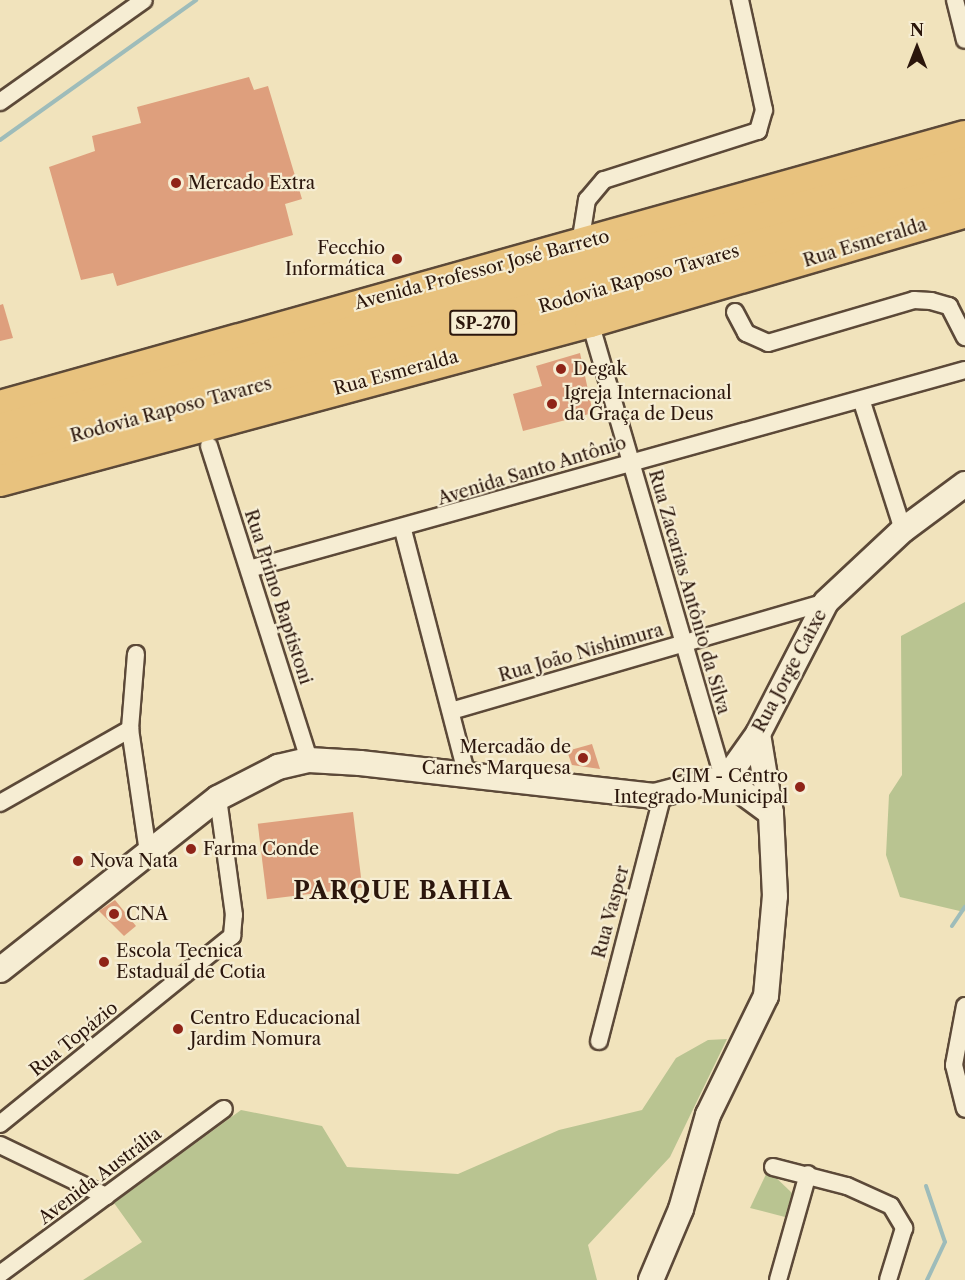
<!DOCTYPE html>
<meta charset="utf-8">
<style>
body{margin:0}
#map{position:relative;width:965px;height:1280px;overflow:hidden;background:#f1e3bc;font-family:"Libre Caslon Text",serif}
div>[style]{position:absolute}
.green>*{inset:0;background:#b9c491}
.stream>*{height:4px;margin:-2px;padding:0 2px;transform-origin:2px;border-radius:2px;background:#9ebcba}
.building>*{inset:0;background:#de9f7d;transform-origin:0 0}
.roads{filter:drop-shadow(2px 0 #5c4938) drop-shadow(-2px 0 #5c4938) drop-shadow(0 2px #5c4938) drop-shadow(0 -2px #5c4938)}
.street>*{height:16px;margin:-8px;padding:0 8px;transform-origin:8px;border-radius:8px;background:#f6edd3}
.secondary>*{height:24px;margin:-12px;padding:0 12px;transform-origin:12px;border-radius:12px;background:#f6edd3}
.highway>*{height:30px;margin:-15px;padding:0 15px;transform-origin:15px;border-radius:15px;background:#e8c27e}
.dots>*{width:16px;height:16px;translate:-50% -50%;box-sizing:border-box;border:3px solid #f6edd3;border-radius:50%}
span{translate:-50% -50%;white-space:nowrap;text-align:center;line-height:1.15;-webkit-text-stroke:4.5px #f6edd3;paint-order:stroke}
.shield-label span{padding:2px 4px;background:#f6edd3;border:2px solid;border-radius:4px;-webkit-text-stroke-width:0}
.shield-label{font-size:16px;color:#2b160c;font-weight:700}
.poi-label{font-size:18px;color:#2b160c}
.left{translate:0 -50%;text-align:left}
.right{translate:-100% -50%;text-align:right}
.street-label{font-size:18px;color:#2b160c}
.district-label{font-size:24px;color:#2b160c;font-weight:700;letter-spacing:1.5px}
.north{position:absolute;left:887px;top:18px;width:60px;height:60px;-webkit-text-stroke:4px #f6edd3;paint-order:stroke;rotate:0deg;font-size:16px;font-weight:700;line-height:24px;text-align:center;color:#2b160c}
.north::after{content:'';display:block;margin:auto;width:21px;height:27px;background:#2b160c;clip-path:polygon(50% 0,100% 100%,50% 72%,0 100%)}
</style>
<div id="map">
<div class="green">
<div style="clip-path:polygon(965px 602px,965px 909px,964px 912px,900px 897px,886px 855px,889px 795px,902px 775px,901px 636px)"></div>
<div style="clip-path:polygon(727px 1039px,670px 1157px,588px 1245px,597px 1280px,83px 1280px,142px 1242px,114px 1203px,241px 1110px,322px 1126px,347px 1167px,458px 1174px,559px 1130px,642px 1110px,676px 1058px,708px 1040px)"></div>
<div style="clip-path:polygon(768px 1170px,792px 1193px,785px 1217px,750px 1208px)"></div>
</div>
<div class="stream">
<div style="left:0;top:140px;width:241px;rotate:-35.5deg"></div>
<div style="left:952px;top:926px;width:23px;rotate:-56deg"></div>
<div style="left:926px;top:1186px;width:59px;rotate:71.3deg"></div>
<div style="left:945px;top:1242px;width:42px;rotate:115.3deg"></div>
</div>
<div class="building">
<div style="clip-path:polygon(249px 77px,254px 90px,268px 86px,302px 199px,285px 204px,293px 235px,117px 286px,113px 273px,81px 280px,49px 167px,95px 151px,92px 136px,141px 123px,137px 107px)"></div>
<div style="clip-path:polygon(3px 304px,13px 338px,0 341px,0 305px)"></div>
<div style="clip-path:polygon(580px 353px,593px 413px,523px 431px,513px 394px,542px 386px,536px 366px)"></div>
<div style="clip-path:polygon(592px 744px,600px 769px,572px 765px,567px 751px)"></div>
<div style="left:353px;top:812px;width:76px;height:96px;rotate:83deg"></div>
<div style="clip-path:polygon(115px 900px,136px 926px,124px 936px,99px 911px)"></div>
</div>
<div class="roads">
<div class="street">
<div style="left:955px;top:0;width:41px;rotate:76deg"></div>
<div style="left:0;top:102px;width:176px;rotate:-35.3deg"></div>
<div style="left:580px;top:244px;width:45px;rotate:-81deg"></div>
<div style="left:587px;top:200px;width:26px;rotate:-50deg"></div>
<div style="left:604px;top:180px;width:162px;rotate:-17.7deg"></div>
<div style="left:758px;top:131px;width:22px;rotate:-74deg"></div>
<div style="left:764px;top:110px;width:113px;rotate:-102.3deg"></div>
<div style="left:735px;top:312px;width:24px;rotate:62deg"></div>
<div style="left:746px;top:333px;width:24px;rotate:24deg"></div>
<div style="left:768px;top:343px;width:152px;rotate:-16.4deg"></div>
<div style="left:914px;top:300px;width:17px;rotate:3deg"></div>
<div style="left:931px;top:301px;width:19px;rotate:16deg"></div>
<div style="left:949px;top:306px;width:35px;rotate:63deg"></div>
<div style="left:590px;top:322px;width:466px;rotate:73.7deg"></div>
<div style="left:862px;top:402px;width:134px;rotate:72.2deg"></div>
<div style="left:209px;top:446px;width:330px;rotate:72.3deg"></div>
<div style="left:403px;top:530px;width:254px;rotate:75.4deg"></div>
<div style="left:249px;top:569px;width:743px;rotate:-15.53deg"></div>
<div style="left:136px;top:654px;width:75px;rotate:94.6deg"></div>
<div style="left:130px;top:729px;width:124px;rotate:81.7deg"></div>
<div style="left:451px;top:711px;width:391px;rotate:-16.2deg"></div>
<div style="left:0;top:803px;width:150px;rotate:-29.6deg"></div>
<div style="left:965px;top:1006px;width:60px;rotate:100.6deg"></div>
<div style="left:954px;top:1065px;width:45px;rotate:76deg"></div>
<div style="left:599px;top:1041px;width:255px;rotate:-75.5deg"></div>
<div style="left:0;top:1124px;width:299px;rotate:-39deg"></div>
<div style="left:232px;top:936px;width:21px;rotate:-85deg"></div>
<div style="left:234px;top:915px;width:118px;rotate:-97.8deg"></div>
<div style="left:0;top:1145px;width:118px;rotate:25.7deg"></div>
<div style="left:773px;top:1167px;width:76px;rotate:14.4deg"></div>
<div style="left:847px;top:1186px;width:48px;rotate:24.4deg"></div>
<div style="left:891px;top:1206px;width:26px;rotate:59deg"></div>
<div style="left:904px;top:1228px;width:54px;rotate:107.1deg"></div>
<div style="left:0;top:1274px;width:278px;rotate:-36.4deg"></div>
<div style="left:778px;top:1280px;width:110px;rotate:-74.2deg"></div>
</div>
<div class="secondary">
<div style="left:758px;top:734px;width:80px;rotate:80.7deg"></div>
<div style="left:731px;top:772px;width:47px;rotate:-54.6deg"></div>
<div style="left:758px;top:734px;width:148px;rotate:-62.7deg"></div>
<div style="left:826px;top:602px;width:105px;rotate:-43.1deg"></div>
<div style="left:903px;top:530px;width:77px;rotate:-36.6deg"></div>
<div style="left:0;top:970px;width:278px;rotate:-38.3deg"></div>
<div style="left:218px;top:798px;width:68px;rotate:-27.3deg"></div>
<div style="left:278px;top:767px;width:32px;rotate:-13deg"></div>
<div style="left:309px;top:760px;width:51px;rotate:3.4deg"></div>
<div style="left:360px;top:763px;width:296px;rotate:6.4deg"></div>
<div style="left:654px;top:796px;width:64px;rotate:-14.5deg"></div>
<div style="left:651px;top:1280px;width:77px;rotate:-67.1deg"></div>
<div style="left:681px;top:1209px;width:98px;rotate:-74deg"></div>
<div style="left:708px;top:1115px;width:132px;rotate:-64deg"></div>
<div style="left:766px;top:996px;width:100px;rotate:-84.9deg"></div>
<div style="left:775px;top:896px;width:83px;rotate:-92.8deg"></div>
<div style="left:771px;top:813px;width:51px;rotate:-143.8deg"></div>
</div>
<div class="highway">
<div style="left:0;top:406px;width:1002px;rotate:-15.63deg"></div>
<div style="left:0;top:429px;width:1001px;rotate:-15.47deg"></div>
<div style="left:0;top:458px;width:1002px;rotate:-15.69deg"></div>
<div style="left:0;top:481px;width:611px;rotate:-15.08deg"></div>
<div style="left:590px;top:322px;width:391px;rotate:-16.3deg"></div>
</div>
</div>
<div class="dots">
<div style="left:176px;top:183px;background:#8f2418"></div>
<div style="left:397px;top:259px;background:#8f2418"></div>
<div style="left:561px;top:369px;background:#8f2418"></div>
<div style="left:552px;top:404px;background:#8f2418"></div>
<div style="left:583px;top:758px;background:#8f2418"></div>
<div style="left:800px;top:787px;background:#8f2418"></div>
<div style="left:191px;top:849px;background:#8f2418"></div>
<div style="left:78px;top:861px;background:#8f2418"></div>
<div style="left:114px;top:914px;background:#8f2418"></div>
<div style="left:104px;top:962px;background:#8f2418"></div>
<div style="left:178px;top:1029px;background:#8f2418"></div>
</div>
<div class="shield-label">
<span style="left:483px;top:323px">SP-270</span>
</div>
<div class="poi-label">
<span class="left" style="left:188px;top:183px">Mercado Extra</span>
<span class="right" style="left:385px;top:259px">Fecchio<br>Informática</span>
<span class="left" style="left:573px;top:369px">Degak</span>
<span class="left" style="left:564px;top:404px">Igreja Internacional<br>da Graça de Deus</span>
<span class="right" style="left:571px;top:758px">Mercadão de<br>Carnes Marquesa</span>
<span class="right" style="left:788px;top:787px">CIM - Centro<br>Integrado Municipal</span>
<span class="left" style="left:203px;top:849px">Farma Conde</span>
<span class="left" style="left:90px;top:861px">Nova Nata</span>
<span class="left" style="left:126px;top:914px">CNA</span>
<span class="left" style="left:116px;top:962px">Escola Tecnica<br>Estadual de Cotia</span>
<span class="left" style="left:190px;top:1029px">Centro Educacional<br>Jardim Nomura</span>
</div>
<div class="street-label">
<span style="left:865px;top:243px;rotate:-17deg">Rua Esmeralda</span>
<span style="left:482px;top:270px;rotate:-15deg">Avenida Professor José Barreto</span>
<span style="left:639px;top:279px;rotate:-16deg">Rodovia Raposo Tavares</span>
<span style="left:396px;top:373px;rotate:-15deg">Rua Esmeralda</span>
<span style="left:171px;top:410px;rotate:-15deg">Rodovia Raposo Tavares</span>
<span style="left:532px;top:471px;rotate:-17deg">Avenida Santo Antônio</span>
<span style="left:689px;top:592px;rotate:74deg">Rua Zacarias Antônio da Silva</span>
<span style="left:278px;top:597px;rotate:72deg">Rua Primo Baptistoni</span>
<span style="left:581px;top:653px;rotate:-16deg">Rua João Nishimura</span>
<span style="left:790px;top:671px;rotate:-62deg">Rua Jorge Caixe</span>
<span style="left:611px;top:912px;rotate:-75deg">Rua Vasper</span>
<span style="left:74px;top:1039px;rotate:-39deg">Rua Topázio</span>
<span style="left:100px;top:1176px;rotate:-37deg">Avenida Austrália</span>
</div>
<div class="district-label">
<span style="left:403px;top:891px">PARQUE BAHIA</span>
</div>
<div class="north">N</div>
</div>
